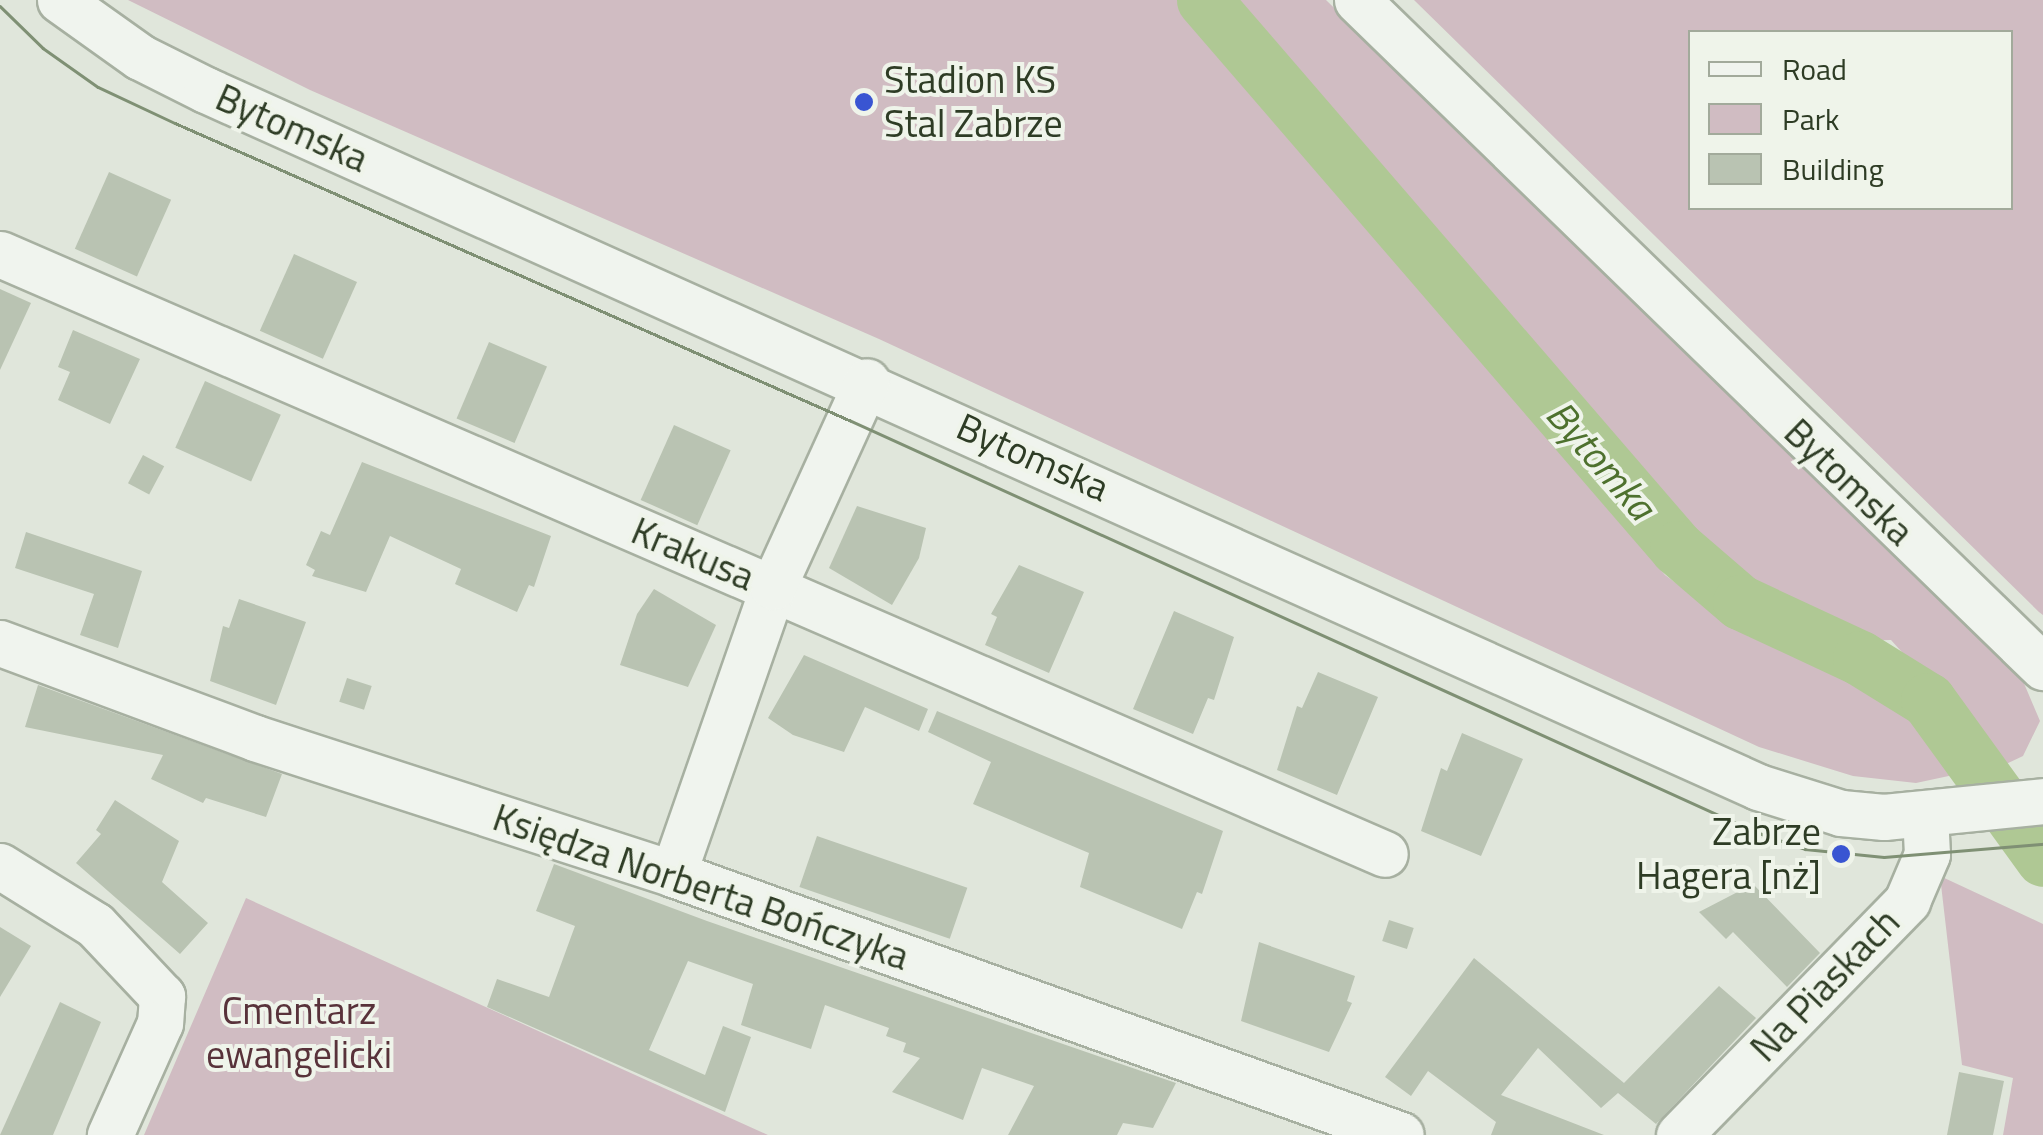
<!DOCTYPE html>
<meta charset="utf-8">
<style>
body{margin:0}
#map{position:relative;width:2043px;height:1135px;overflow:hidden;background:#e0e6db;font-family:"Titillium Web",sans-serif}
div>[style]{position:absolute}
.green>*{inset:0;background:#d0bcc2}
.river>*{height:55px;margin:-27.5px;padding:0 27.5px;transform-origin:27.5px;border-radius:27.5px;background:#afc894}
.building>*{inset:0;background:#b9c3b2;transform-origin:0 0}
.roads{filter:drop-shadow(2px 0 #a7b0a1) drop-shadow(-2px 0 #a7b0a1) drop-shadow(0 2px #a7b0a1) drop-shadow(0 -2px #a7b0a1)}
.minor>*{height:45px;margin:-22.5px;padding:0 22.5px;transform-origin:22.5px;border-radius:22.5px;background:#f0f4ee}
.tram>*{height:2.5px;margin:-1.25px;padding:0 1.25px;transform-origin:1.25px;border-radius:1.25px;background:#7f9074}
.dots>*{width:28px;height:28px;translate:-50% -50%;box-sizing:border-box;border:5px solid #eff4ea;border-radius:50%}
span{translate:-50% -50%;white-space:nowrap;text-align:center;line-height:1.15;-webkit-text-stroke:8px #eff4ea;paint-order:stroke}
.poi-label{font-size:38px;color:#2e3c25}
.left{translate:0 -50%;text-align:left}
.right{translate:-100% -50%;text-align:right}
.street-label{font-size:38px;color:#2e3c25}
.park-label{font-size:38px;color:#58323a}
.water-label{font-size:40px;color:#4e712e;font-style:italic}
.legend{position:absolute;left:1688px;top:30px;width:325px;height:180px;box-sizing:border-box;background:#eff4ea;border:2px solid #a2aa9b;margin:0;padding:12px 18px;list-style:none;font-size:30px;color:#2e3c25}
.legend li{display:flex;align-items:center;gap:20px;height:50px}
.legend b{width:50px;border:2px solid #a2aa9b}
</style>
<div id="map">
<div class="green">
<div style="clip-path:polygon(128px 0,1184px 0,1665px 575px,1748px 636px,1892px 688px,1958px 774px,1916px 783px,1853px 776px,1759px 747px,879px 339px,310px 90px)"></div>
<div style="clip-path:polygon(1231px 0,1326px 0,2023px 681px,2040px 721px,2023px 756px,2004px 765px,1891px 640px,1841px 641px,1773px 609px,1699px 552px,1620px 469px)"></div>
<div style="clip-path:polygon(evenodd,1414px 0,2043px 0,2043px 615px,2039px 612px,1414px 0,1690px 32px,2010px 32px,2010px 208px,1690px 208px,1690px 32px)"></div>
<div style="clip-path:polygon(1940px 876px,2043px 924px,2043px 1135px,2003px 1135px,2013px 1078px,1962px 1065px)"></div>
<div style="clip-path:polygon(246px 898px,633px 1074px,768px 1135px,144px 1135px)"></div>
</div>
<div class="river">
<div style="left:1204px;top:0;width:724px;rotate:49.2deg"></div>
<div style="left:1677px;top:548px;width:83px;rotate:40.6deg"></div>
<div style="left:1740px;top:602px;width:132px;rotate:25deg"></div>
<div style="left:1860px;top:658px;width:80px;rotate:31.7deg"></div>
<div style="left:1928px;top:700px;width:196px;rotate:54.1deg"></div>
</div>
<div class="building">
<div style="left:109px;top:172px;width:68px;height:84px;rotate:24deg"></div>
<div style="left:294px;top:254px;width:69px;height:84px;rotate:24deg"></div>
<div style="clip-path:polygon(0 289px,31px 303px,0 370px)"></div>
<div style="clip-path:polygon(73px 330px,140px 359px,110px 424px,58px 400px,70px 372px,58px 367px)"></div>
<div style="left:489px;top:342px;width:63px;height:83px;rotate:23deg"></div>
<div style="left:205px;top:381px;width:83px;height:73px;rotate:24deg"></div>
<div style="left:674px;top:425px;width:62px;height:82px;rotate:24deg"></div>
<div style="left:143px;top:455px;width:24px;height:32px;rotate:28deg"></div>
<div style="clip-path:polygon(362px 462px,551px 536px,534px 587px,529px 585px,517px 612px,455px 584px,461px 569px,390px 536px,366px 592px,312px 576px,315px 570px,306px 565px,321px 531px,330px 535px)"></div>
<div style="clip-path:polygon(857px 506px,926px 528px,919px 558px,892px 605px,829px 568px)"></div>
<div style="clip-path:polygon(26px 532px,142px 571px,118px 648px,80px 635px,94px 594px,15px 568px)"></div>
<div style="clip-path:polygon(1019px 565px,1084px 592px,1049px 673px,985px 645px,997px 617px,991px 614px)"></div>
<div style="clip-path:polygon(654px 589px,716px 625px,688px 687px,620px 665px,637px 614px)"></div>
<div style="clip-path:polygon(239px 599px,306px 622px,276px 705px,210px 681px,223px 626px,229px 628px)"></div>
<div style="clip-path:polygon(1174px 611px,1234px 637px,1214px 700px,1208px 698px,1193px 734px,1133px 709px)"></div>
<div style="clip-path:polygon(804px 655px,928px 709px,919px 731px,865px 707px,844px 752px,793px 735px,768px 718px)"></div>
<div style="clip-path:polygon(1318px 672px,1378px 697px,1337px 795px,1277px 770px,1297px 706px,1302px 708px)"></div>
<div style="left:347px;top:678px;width:26px;height:25px;rotate:18deg"></div>
<div style="clip-path:polygon(38px 685px,282px 774px,266px 817px,206px 798px,203px 803px,151px 779px,163px 755px,25px 727px)"></div>
<div style="clip-path:polygon(937px 711px,1223px 831px,1202px 894px,1197px 892px,1182px 929px,1080px 887px,1089px 853px,973px 804px,991px 762px,928px 732px)"></div>
<div style="clip-path:polygon(1462px 733px,1523px 759px,1481px 856px,1421px 831px,1441px 768px,1447px 771px)"></div>
<div style="clip-path:polygon(115px 800px,179px 841px,162px 882px,208px 923px,180px 954px,76px 863px,101px 834px,96px 830px)"></div>
<div style="left:817px;top:836px;width:159px;height:54px;rotate:19deg"></div>
<div style="clip-path:polygon(554px 864px,707px 921px,1176px 1083px,1153px 1128px,1123px 1123px,1117px 1135px,1008px 1135px,1034px 1086px,982px 1068px,963px 1120px,892px 1092px,920px 1058px,903px 1052px,906px 1043px,886px 1036px,889px 1028px,825px 1005px,811px 1049px,741px 1025px,753px 984px,688px 961px,649px 1050px,705px 1075px,723px 1026px,751px 1037px,725px 1112px,487px 1007px,497px 979px,549px 997px,575px 926px,536px 911px)"></div>
<div style="clip-path:polygon(1753px 884px,1820px 953px,1787px 987px,1733px 932px,1726px 939px,1699px 912px)"></div>
<div style="left:1389px;top:920px;width:26px;height:22px;rotate:18deg"></div>
<div style="clip-path:polygon(0 927px,31px 946px,0 997px)"></div>
<div style="clip-path:polygon(1259px 942px,1355px 976px,1347px 1001px,1352px 1003px,1329px 1052px,1241px 1021px)"></div>
<div style="clip-path:polygon(1474px 958px,1624px 1083px,1719px 986px,1756px 1018px,1656px 1124px,1618px 1093px,1601px 1108px,1538px 1048px,1501px 1095px,1604px 1135px,1491px 1135px,1496px 1122px,1428px 1071px,1411px 1096px,1385px 1077px)"></div>
<div style="clip-path:polygon(60px 1002px,101px 1022px,53px 1135px,0 1135px)"></div>
<div style="clip-path:polygon(1959px 1072px,2004px 1081px,1993px 1135px,1947px 1135px)"></div>
</div>
<div class="roads">
<div class="minor">
<div style="left:60px;top:0;width:98px;rotate:35.5deg"></div>
<div style="left:140px;top:57px;width:74px;rotate:26.6deg"></div>
<div style="left:206px;top:90px;width:1701px;rotate:24.18deg"></div>
<div style="left:1758px;top:787px;width:87px;rotate:17.4deg"></div>
<div style="left:1841px;top:813px;width:43px;rotate:5.3deg"></div>
<div style="left:1884px;top:817px;width:160px;rotate:-5.7deg"></div>
<div style="left:1357px;top:0;width:957px;rotate:44.2deg"></div>
<div style="left:0;top:254px;width:1509px;rotate:23.42deg"></div>
<div style="left:0;top:643px;width:272px;rotate:20.4deg"></div>
<div style="left:255px;top:738px;width:440px;rotate:18deg"></div>
<div style="left:673px;top:874px;width:773px;rotate:19.72deg"></div>
<div style="left:0;top:866px;width:112px;rotate:31.8deg"></div>
<div style="left:95px;top:925px;width:98px;rotate:46.7deg"></div>
<div style="left:162px;top:996px;width:27px;rotate:94deg"></div>
<div style="left:160px;top:1023px;width:123px;rotate:114.1deg"></div>
<div style="left:673px;top:874px;width:304px;rotate:-70.8deg"></div>
<div style="left:773px;top:587px;width:226px;rotate:-65.5deg"></div>
<div style="left:1679px;top:1135px;width:327px;rotate:-45.7deg"></div>
<div style="left:1907px;top:901px;width:51px;rotate:-66.9deg"></div>
<div style="left:1927px;top:854px;width:40px;rotate:-92.9deg"></div>
</div>
</div>
<div class="tram">
<div style="left:0;top:6px;width:60px;rotate:44.3deg"></div>
<div style="left:43px;top:48px;width:67px;rotate:35.3deg"></div>
<div style="left:98px;top:87px;width:85px;rotate:25.1deg"></div>
<div style="left:175px;top:123px;width:737px;rotate:23.78deg"></div>
<div style="left:849px;top:420px;width:996px;rotate:24.43deg"></div>
<div style="left:1756px;top:832px;width:52px;rotate:19.1deg"></div>
<div style="left:1805px;top:849px;width:79px;rotate:5.8deg"></div>
<div style="left:1884px;top:857px;width:160px;rotate:-4.7deg"></div>
</div>
<div class="dots">
<div style="left:864px;top:102px;background:#3955d2"></div>
<div style="left:1841px;top:854px;background:#3955d2"></div>
</div>
<div class="poi-label">
<span class="left" style="left:884px;top:102px">Stadion KS<br>Stal Zabrze</span>
<span class="right" style="left:1821px;top:854px">Zabrze<br>Hagera [nż]</span>
</div>
<div class="street-label">
<span style="left:292px;top:128px;rotate:24deg">Bytomska</span>
<span style="left:1033px;top:457px;rotate:24deg">Bytomska</span>
<span style="left:1849px;top:482px;rotate:44deg">Bytomska</span>
<span style="left:693px;top:554px;rotate:23deg">Krakusa</span>
<span style="left:701px;top:887px;rotate:19deg">Księdza Norberta Bończyka</span>
<span style="left:1825px;top:985px;rotate:-46deg">Na Piaskach</span>
</div>
<div class="park-label">
<span style="left:299px;top:1033px">Cmentarz<br>ewangelicki</span>
</div>
<div class="water-label">
<span style="left:1601px;top:460px;rotate:49deg">Bytomka</span>
</div>
<ul class="legend">
<li><b style="height:12px;background:#f0f4ee"></b>Road</li>
<li><b style="height:28px;background:#d0bcc2"></b>Park</li>
<li><b style="height:28px;background:#b9c3b2"></b>Building</li>
</ul>
</div>
